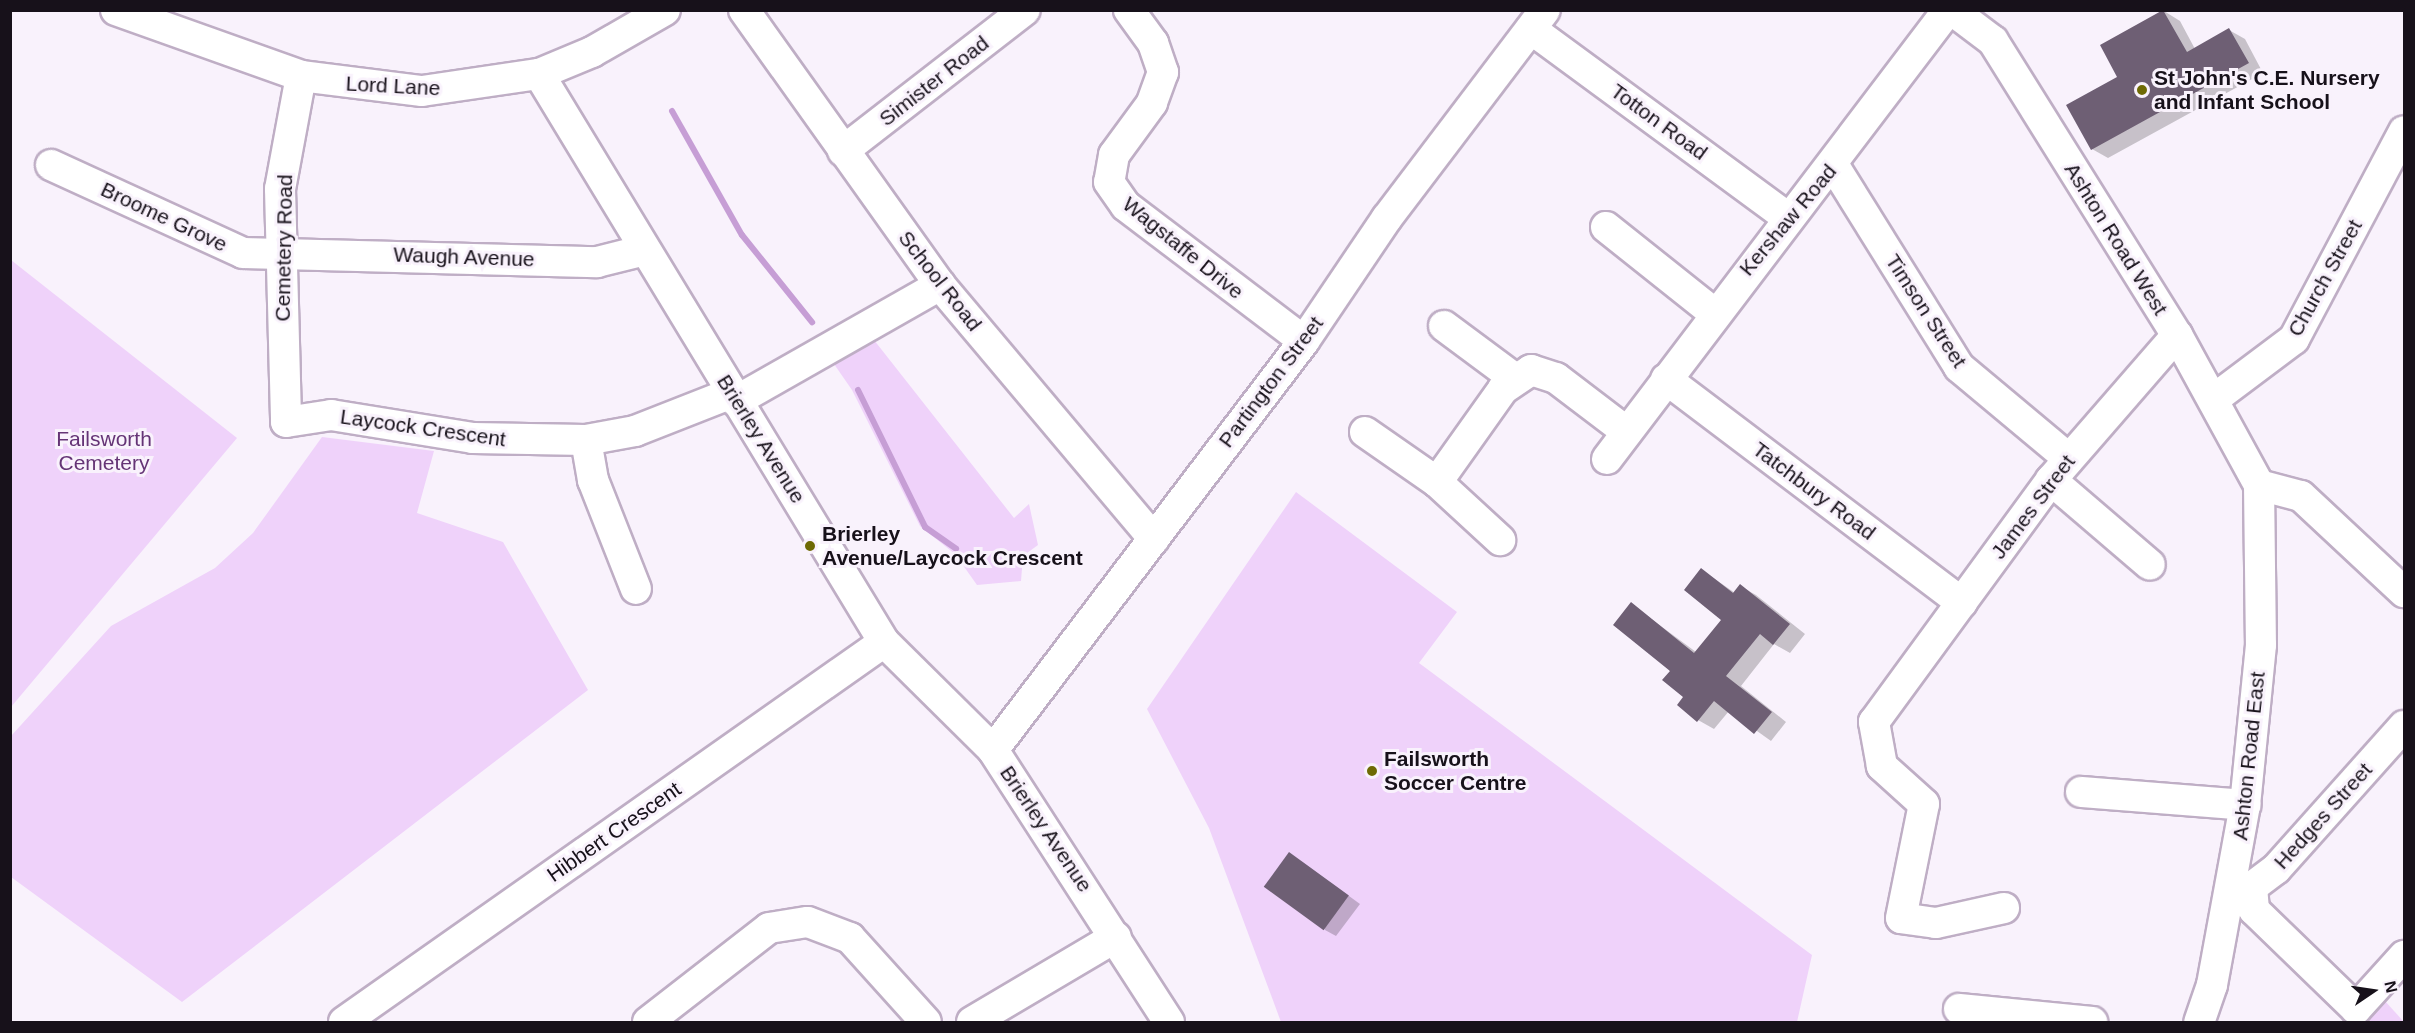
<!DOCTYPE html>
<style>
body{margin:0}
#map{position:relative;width:2415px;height:1033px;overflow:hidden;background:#f9f2fc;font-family:Helvetica,sans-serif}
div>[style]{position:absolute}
.green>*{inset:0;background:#efd2fa}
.shadow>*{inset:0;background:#0003}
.stream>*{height:6px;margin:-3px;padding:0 3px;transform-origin:3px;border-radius:3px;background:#c69ed5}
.building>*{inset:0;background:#6e5f74;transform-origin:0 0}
.roads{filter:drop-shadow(2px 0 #bfaec5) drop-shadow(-2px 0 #bfaec5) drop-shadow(0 2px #bfaec5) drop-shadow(0 -2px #bfaec5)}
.minor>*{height:30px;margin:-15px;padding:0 15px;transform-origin:15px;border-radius:15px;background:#fff}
.dots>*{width:16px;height:16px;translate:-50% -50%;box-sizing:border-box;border:3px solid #f9f2fc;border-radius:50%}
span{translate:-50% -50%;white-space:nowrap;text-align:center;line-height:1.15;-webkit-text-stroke:6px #f9f2fc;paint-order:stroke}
.poi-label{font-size:21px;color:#17111a;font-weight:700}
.left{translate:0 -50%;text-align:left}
.street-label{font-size:21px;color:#17111a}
.park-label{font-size:21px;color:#653476}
.frame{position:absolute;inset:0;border:12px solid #17111a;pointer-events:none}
.north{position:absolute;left:2343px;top:961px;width:60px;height:60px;-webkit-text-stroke:4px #f9f2fc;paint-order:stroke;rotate:77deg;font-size:16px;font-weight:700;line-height:24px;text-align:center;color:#17111a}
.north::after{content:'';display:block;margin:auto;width:21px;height:27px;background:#17111a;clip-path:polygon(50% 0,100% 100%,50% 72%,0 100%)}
</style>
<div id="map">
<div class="green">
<div style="clip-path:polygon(11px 260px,237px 438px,11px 707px)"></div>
<div style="clip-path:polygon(874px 340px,1014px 518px,1029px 504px,1038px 545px,1023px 556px,1021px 581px,977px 585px,955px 554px,920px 526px,852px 390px,834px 364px)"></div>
<div style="clip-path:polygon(322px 437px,434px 451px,417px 513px,503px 542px,588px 690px,182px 1002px,11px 877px,11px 736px,111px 626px,215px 568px,253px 533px)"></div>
<div style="clip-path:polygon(1296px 492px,1457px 612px,1419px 663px,1812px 955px,1797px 1022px,1281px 1022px,1209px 828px,1147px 709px)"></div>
<div style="clip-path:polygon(2385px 1001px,2404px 1022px,2362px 1022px)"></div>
</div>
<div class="shadow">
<div style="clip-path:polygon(2164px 11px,2180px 21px,2195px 49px,2229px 30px,2245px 39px,2263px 73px,2108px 158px,2092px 149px,2119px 77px,2102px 46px)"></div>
<div style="clip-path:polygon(1702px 570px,1735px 593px,1740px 586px,1756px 595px,1805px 634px,1790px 653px,1774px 644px,1741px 686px,1786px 722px,1771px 741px,1729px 711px,1714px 729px,1698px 720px,1631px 604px,1696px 652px,1723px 619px)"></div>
<div style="clip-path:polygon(1301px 861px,1360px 904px,1336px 936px,1325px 930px)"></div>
</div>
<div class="stream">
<div style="left:672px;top:111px;width:142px;rotate:60.6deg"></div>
<div style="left:742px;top:235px;width:112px;rotate:51.2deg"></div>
<div style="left:858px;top:390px;width:153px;rotate:63.9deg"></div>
<div style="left:925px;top:527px;width:38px;rotate:35deg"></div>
</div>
<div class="building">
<div style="clip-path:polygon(2163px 10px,2187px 52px,2229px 28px,2249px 63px,2091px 150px,2066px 105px,2117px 77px,2100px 45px)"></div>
<div style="clip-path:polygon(1701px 568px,1733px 593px,1740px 584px,1790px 624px,1773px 645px,1760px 634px,1726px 676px,1772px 712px,1754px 734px,1714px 701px,1697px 722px,1677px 705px,1683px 697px,1662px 680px,1670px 671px,1613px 625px,1631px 602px,1694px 653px,1721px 620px,1684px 590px)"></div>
<div style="left:1289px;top:852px;width:74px;height:43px;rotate:36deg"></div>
</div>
<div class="roads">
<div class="minor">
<div style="left:116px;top:10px;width:196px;rotate:19.6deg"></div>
<div style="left:301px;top:76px;width:122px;rotate:7.1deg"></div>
<div style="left:422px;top:91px;width:118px;rotate:-8.3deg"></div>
<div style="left:539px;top:74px;width:57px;rotate:-22.5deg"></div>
<div style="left:592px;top:52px;width:84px;rotate:-29.9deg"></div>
<div style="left:744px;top:10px;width:338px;rotate:54.5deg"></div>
<div style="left:940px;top:285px;width:332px;rotate:49.9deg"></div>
<div style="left:1129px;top:10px;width:41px;rotate:54deg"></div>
<div style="left:1153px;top:43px;width:31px;rotate:71deg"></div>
<div style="left:1163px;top:72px;width:33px;rotate:110deg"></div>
<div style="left:1152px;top:103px;width:64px;rotate:126.2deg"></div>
<div style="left:1114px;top:155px;width:27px;rotate:100deg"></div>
<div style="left:1109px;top:182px;width:29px;rotate:55deg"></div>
<div style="left:1126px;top:206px;width:223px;rotate:37.2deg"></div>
<div style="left:1952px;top:10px;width:51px;rotate:37.1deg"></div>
<div style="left:1993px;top:41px;width:347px;rotate:58deg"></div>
<div style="left:2177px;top:335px;width:171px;rotate:61.3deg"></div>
<div style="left:2259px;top:485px;width:160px;rotate:89.3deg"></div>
<div style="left:2261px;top:645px;width:161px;rotate:95.7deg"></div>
<div style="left:2245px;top:805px;width:183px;rotate:100.4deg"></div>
<div style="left:2212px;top:985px;width:39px;rotate:109deg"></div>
<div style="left:1531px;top:29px;width:316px;rotate:36.3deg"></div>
<div style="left:539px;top:74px;width:665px;rotate:58.73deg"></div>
<div style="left:884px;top:642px;width:153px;rotate:44.7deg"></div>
<div style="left:993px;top:750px;width:324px;rotate:57.1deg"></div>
<div style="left:301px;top:76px;width:115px;rotate:100.5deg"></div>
<div style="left:280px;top:189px;width:233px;rotate:88.5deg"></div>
<div style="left:286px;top:422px;width:46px;rotate:-8.8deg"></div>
<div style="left:331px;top:415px;width:144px;rotate:9.2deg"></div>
<div style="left:473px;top:438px;width:113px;rotate:1deg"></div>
<div style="left:586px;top:440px;width:50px;rotate:-10.4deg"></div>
<div style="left:635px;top:431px;width:104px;rotate:-21.4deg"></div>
<div style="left:843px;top:151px;width:230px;rotate:-37.8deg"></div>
<div style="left:51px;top:165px;width:211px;rotate:24.6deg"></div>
<div style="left:243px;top:253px;width:354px;rotate:1.5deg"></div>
<div style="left:597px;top:262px;width:49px;rotate:-14deg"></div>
<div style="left:1834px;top:166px;width:237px;rotate:58.1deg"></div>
<div style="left:1959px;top:367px;width:143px;rotate:39.9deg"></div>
<div style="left:1606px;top:227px;width:138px;rotate:38.5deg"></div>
<div style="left:1444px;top:326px;width:87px;rotate:36.6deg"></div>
<div style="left:1666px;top:379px;width:371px;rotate:37.1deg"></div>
<div style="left:2214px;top:399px;width:100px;rotate:-36.9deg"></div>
<div style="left:2294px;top:339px;width:235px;rotate:-62.1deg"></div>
<div style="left:736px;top:401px;width:235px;rotate:-29.6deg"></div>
<div style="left:1365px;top:432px;width:88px;rotate:34.8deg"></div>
<div style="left:1437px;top:482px;width:86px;rotate:42.6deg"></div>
<div style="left:586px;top:440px;width:41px;rotate:80.1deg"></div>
<div style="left:593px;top:480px;width:117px;rotate:68.5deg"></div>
<div style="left:1607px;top:459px;width:564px;rotate:-52.78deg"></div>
<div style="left:2051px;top:480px;width:130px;rotate:40.6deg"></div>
<div style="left:1437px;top:482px;width:114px;rotate:-54.6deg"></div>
<div style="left:1503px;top:389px;width:34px;rotate:-34deg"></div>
<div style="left:1531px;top:370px;width:26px;rotate:18deg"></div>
<div style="left:1556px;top:378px;width:89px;rotate:37.3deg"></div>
<div style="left:2259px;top:485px;width:43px;rotate:14.7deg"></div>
<div style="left:2301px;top:496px;width:141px;rotate:43deg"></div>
<div style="left:993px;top:750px;width:514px;rotate:-52.75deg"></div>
<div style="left:1304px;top:341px;width:148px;rotate:-56deg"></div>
<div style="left:1387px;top:218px;width:261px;rotate:-52.8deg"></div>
<div style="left:2081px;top:792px;width:165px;rotate:4.5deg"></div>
<div style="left:2252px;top:887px;width:23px;rotate:85deg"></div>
<div style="left:2254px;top:910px;width:142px;rotate:44.1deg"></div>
<div style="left:2356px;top:1009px;width:72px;rotate:-47.8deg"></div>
<div style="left:2232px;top:890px;width:20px;rotate:-9deg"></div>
<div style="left:2252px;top:887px;width:30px;rotate:-37deg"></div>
<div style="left:2276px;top:869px;width:192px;rotate:-48.2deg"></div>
<div style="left:2004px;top:908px;width:70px;rotate:167.6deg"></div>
<div style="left:1936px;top:923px;width:35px;rotate:-172deg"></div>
<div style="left:1901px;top:918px;width:116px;rotate:-78.6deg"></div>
<div style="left:1924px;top:804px;width:57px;rotate:-137.9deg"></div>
<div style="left:1882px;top:766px;width:45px;rotate:-100.3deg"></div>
<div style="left:1874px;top:722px;width:300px;rotate:-53.8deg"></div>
<div style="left:2051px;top:480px;width:192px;rotate:-49deg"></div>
<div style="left:1959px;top:1009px;width:134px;rotate:5.6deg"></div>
<div style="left:344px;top:1022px;width:660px;rotate:-35.13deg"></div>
<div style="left:648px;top:1022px;width:153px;rotate:-37.8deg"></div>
<div style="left:769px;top:928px;width:39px;rotate:-9deg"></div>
<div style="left:808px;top:922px;width:45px;rotate:20.9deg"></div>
<div style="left:850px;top:938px;width:113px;rotate:47.9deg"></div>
<div style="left:972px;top:1022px;width:167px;rotate:-30.6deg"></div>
</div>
</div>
<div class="dots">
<div style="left:2142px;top:90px;background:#6e6a04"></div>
<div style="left:810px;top:546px;background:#6e6a04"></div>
<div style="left:1372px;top:771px;background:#6e6a04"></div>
</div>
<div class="poi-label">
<span class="left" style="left:2154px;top:90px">St John's C.E. Nursery<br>and Infant School</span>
<span class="left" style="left:822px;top:546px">Brierley<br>Avenue/Laycock Crescent</span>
<span class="left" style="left:1384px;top:771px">Failsworth<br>Soccer Centre</span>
</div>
<div class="street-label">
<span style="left:934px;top:81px;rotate:-38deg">Simister Road</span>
<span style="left:393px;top:86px;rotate:3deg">Lord Lane</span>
<span style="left:1659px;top:122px;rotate:36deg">Totton Road</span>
<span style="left:164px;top:217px;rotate:25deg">Broome Grove</span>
<span style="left:1788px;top:220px;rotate:-50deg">Kershaw Road</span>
<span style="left:2116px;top:239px;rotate:58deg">Ashton Road West</span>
<span style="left:284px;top:248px;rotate:-89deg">Cemetery Road</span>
<span style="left:1183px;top:248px;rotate:39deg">Wagstaffe Drive</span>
<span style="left:464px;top:257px;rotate:2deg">Waugh Avenue</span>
<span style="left:2325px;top:278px;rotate:-61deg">Church Street</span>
<span style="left:940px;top:281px;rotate:52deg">School Road</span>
<span style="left:1926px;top:311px;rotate:57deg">Timson Street</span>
<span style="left:1271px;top:382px;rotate:-53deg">Partington Street</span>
<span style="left:423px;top:428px;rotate:8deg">Laycock Crescent</span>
<span style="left:761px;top:439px;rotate:58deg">Brierley Avenue</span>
<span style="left:1814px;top:491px;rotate:37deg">Tatchbury Road</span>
<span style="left:2033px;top:507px;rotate:-53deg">James Street</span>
<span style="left:2249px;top:756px;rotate:-84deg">Ashton Road East</span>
<span style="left:2323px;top:816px;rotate:-48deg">Hedges Street</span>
<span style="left:1046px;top:829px;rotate:56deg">Brierley Avenue</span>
<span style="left:614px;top:832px;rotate:-35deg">Hibbert Crescent</span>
</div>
<div class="park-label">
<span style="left:104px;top:451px">Failsworth<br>Cemetery</span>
</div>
<div class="frame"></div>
<div class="north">N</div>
</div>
